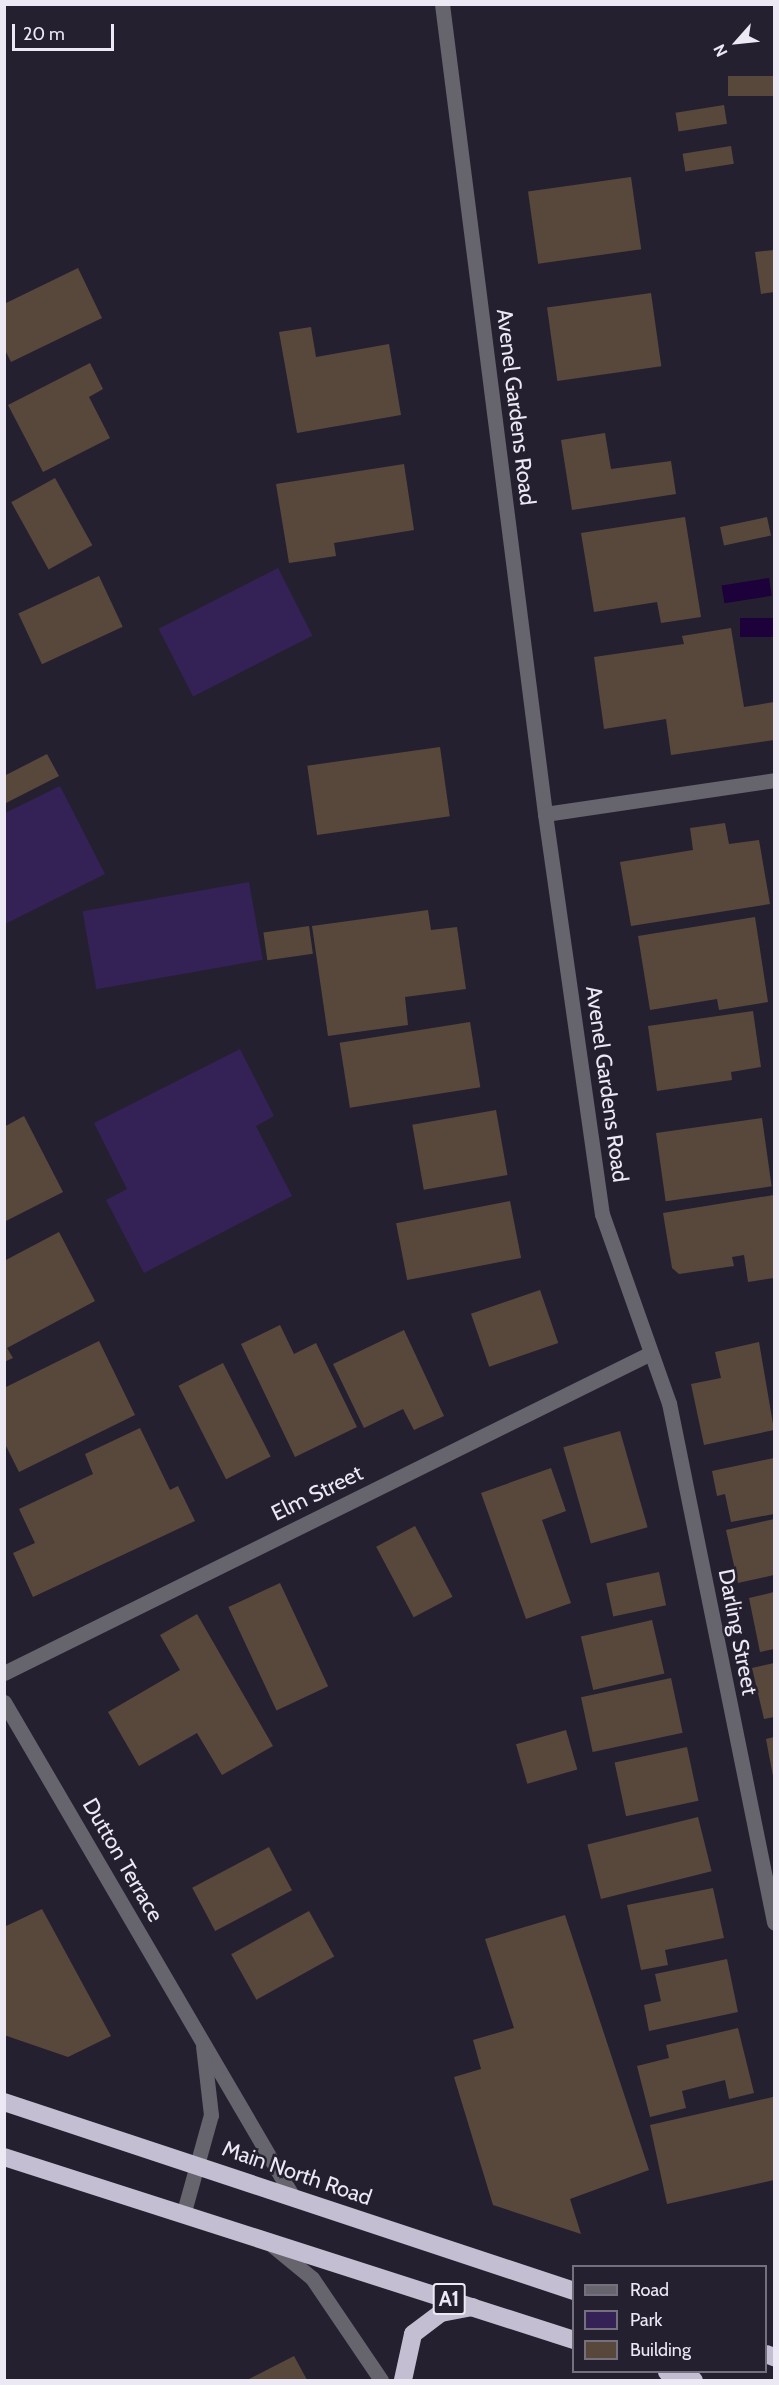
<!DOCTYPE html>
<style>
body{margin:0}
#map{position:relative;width:779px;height:2385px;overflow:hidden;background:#252030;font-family:Cabin,sans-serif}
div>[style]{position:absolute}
.green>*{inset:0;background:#342155;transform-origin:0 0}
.water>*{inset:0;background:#1c013a;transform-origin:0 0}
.building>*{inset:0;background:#58483c;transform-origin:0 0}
.minor>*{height:15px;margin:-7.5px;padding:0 7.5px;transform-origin:7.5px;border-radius:7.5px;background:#66646c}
.highway>*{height:18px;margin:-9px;padding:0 9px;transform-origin:9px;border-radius:9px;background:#c3bed2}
span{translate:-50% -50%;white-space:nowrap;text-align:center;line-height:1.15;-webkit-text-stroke:5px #252030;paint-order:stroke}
.shield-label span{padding:2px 4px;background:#252030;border:2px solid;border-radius:4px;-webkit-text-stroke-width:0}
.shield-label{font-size:21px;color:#ece9f4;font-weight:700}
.street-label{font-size:22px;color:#ece9f4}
.frame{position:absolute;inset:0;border:6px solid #ece9f4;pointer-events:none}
.legend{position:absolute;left:572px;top:2265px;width:195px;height:108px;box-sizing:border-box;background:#252030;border:2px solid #75707e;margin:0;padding:8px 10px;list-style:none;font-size:18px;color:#ece9f4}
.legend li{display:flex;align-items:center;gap:12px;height:30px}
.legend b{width:30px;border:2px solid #75707e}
.north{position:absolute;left:707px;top:12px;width:60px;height:60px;-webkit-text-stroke:4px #252030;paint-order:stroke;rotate:243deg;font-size:16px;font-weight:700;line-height:24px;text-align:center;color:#ece9f4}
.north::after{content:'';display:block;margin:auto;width:21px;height:27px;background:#ece9f4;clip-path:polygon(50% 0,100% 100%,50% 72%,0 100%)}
.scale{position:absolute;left:12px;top:24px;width:102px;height:27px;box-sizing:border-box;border:3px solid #ece9f4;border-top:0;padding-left:8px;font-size:18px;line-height:21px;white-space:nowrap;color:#ece9f4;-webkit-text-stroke:4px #252030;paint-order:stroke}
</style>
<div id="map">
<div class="green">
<div style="left:278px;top:568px;width:76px;height:134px;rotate:63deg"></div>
<div style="clip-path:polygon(60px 786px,105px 874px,5px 924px,5px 813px)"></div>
<div style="left:249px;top:882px;width:79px;height:169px;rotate:80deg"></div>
<div style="clip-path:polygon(240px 1049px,274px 1116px,256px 1126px,292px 1196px,144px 1273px,106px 1200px,127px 1189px,94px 1123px)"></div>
</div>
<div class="water">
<div style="left:769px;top:578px;width:18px;height:48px;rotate:81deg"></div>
<div style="left:774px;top:618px;width:19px;height:34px;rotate:90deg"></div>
</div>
<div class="building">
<div style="left:774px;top:76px;width:20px;height:46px;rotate:90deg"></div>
<div style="left:724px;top:105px;width:19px;height:49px;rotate:81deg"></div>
<div style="left:731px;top:146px;width:18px;height:49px;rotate:81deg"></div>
<div style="left:631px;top:177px;width:73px;height:104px;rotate:82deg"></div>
<div style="clip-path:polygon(774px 250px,774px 292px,761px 294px,755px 252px)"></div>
<div style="clip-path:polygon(78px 268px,102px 318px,11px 362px,4px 348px,4px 304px)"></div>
<div style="left:651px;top:293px;width:74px;height:105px;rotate:82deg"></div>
<div style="clip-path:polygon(311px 327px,316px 357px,389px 344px,401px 415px,297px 433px,279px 332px)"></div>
<div style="clip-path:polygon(90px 363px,103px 389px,89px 397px,110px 438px,43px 472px,8px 405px)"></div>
<div style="clip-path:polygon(605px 433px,611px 469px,671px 461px,676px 494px,572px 510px,561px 440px)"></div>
<div style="clip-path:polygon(404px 464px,414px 530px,334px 543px,336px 556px,289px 563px,276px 484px)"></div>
<div style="left:55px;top:478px;width:77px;height:50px;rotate:61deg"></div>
<div style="clip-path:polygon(685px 517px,701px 617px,661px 623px,657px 602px,594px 612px,581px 533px)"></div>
<div style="left:767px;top:517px;width:19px;height:48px;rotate:78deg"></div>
<div style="left:99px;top:576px;width:56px;height:89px;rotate:65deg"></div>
<div style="clip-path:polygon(731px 628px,744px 707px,774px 702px,774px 740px,671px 755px,666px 719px,604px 729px,594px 657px,684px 644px,682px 636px)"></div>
<div style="left:440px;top:747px;width:70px;height:134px;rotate:82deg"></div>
<div style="clip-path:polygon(47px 754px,59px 776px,4px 804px,4px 776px)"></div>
<div style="clip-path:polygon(725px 823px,729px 844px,759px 840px,770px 904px,631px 926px,620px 862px,693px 850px,690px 828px)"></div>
<div style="clip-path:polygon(428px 910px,431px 930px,457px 927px,466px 989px,405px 997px,408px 1025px,328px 1036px,312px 926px)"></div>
<div style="clip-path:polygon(755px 917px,768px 1002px,719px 1010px,717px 999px,650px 1010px,638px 936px)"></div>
<div style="left:309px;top:926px;width:28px;height:46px;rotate:82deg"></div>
<div style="clip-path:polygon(753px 1011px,761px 1067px,731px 1072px,732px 1080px,657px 1091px,648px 1026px)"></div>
<div style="left:470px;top:1022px;width:66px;height:132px;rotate:81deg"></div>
<div style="left:496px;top:1110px;width:66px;height:85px;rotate:80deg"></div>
<div style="clip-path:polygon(24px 1116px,63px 1192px,4px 1222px,4px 1127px)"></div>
<div style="left:762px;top:1118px;width:69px;height:107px;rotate:82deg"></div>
<div style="clip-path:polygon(774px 1195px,774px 1278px,748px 1282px,744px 1255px,732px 1257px,734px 1266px,679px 1274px,672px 1268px,663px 1213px)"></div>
<div style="left:510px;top:1201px;width:58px;height:116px;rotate:79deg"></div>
<div style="clip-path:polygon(59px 1232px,95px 1301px,7px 1348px,13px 1358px,4px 1362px,4px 1261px)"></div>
<div style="left:540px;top:1290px;width:56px;height:73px;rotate:71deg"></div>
<div style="clip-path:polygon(280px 1325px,294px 1354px,316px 1343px,357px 1427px,295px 1457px,241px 1344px)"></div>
<div style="clip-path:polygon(404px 1330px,444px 1416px,414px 1430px,403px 1409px,364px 1428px,333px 1364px)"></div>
<div style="clip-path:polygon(99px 1341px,135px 1415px,19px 1472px,4px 1442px,4px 1388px)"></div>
<div style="clip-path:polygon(759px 1342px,774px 1430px,704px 1445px,691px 1384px,721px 1378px,715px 1352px)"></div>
<div style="left:223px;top:1363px;width:105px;height:50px;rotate:63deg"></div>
<div style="clip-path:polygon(140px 1428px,170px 1490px,178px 1486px,195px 1521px,33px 1597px,13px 1553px,35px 1543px,19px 1509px,93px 1474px,85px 1454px)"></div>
<div style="left:620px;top:1431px;width:100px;height:59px;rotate:74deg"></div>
<div style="clip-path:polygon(774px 1458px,774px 1514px,731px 1522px,725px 1494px,717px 1496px,712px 1471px)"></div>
<div style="clip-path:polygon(551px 1468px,566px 1511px,542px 1520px,571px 1603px,526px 1619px,481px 1493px)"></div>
<div style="clip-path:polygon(774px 1519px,774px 1575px,738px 1583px,726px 1530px)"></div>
<div style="left:415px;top:1526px;width:80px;height:44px;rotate:62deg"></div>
<div style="left:659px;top:1572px;width:34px;height:54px;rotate:78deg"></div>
<div style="left:280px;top:1583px;width:114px;height:57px;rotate:65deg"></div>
<div style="clip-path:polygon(774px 1592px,774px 1649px,760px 1652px,749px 1598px)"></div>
<div style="clip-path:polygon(197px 1614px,273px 1746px,222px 1775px,197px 1733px,139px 1766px,108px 1712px,180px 1670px,160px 1635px)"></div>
<div style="left:652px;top:1620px;width:55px;height:73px;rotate:77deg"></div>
<div style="clip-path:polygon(774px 1663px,774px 1717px,764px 1719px,752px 1668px)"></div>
<div style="left:671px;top:1678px;width:56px;height:92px;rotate:78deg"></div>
<div style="left:566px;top:1730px;width:41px;height:52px;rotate:74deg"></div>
<div style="clip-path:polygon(774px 1737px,774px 1775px,773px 1776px,766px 1739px)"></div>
<div style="left:687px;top:1747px;width:55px;height:74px;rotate:78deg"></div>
<div style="left:698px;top:1817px;width:56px;height:114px;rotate:76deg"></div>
<div style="left:269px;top:1847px;width:49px;height:87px;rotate:62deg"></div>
<div style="clip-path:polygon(713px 1888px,724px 1938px,665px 1950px,668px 1965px,641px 1970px,627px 1905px)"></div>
<div style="clip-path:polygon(42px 1909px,111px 2036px,68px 2057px,4px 2035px,4px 1927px)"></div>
<div style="left:309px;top:1911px;width:52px;height:89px;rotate:61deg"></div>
<div style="clip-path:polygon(565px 1915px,649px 2170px,570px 2199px,581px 2234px,493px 2205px,454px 2077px,481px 2069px,473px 2040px,514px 2028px,485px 1939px)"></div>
<div style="clip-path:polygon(727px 1959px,738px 2012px,649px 2031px,644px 2005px,661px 2001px,655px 1974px)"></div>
<div style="clip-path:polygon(738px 2028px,754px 2093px,729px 2099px,725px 2080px,682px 2091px,686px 2108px,650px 2117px,637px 2066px,669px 2058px,666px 2045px)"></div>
<div style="clip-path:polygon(773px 2097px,774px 2180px,667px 2204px,650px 2125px)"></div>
<div style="clip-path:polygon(294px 2356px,307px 2380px,247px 2380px)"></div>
</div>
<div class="minor">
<div style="left:442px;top:4px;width:817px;rotate:82.75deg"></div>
<div style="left:545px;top:814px;width:232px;rotate:-8.4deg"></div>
<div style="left:545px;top:814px;width:404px;rotate:81.9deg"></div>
<div style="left:602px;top:1214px;width:201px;rotate:70.5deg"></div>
<div style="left:669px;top:1403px;width:530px;rotate:78.56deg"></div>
<div style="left:4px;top:1673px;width:720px;rotate:-26.32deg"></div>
<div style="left:4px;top:1702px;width:573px;rotate:59.72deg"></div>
<div style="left:183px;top:2215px;width:104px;rotate:-74.4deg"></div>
<div style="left:211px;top:2115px;width:69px;rotate:-96.6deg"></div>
<div style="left:273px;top:2246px;width:50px;rotate:39.4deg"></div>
<div style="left:312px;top:2278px;width:123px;rotate:55.9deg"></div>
</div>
<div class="highway">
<div style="left:4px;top:2102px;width:601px;rotate:18.34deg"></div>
<div style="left:4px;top:2157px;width:599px;rotate:17.8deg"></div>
<div style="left:766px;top:2354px;width:9px;rotate:21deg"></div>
<div style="left:667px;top:2372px;width:28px;rotate:17deg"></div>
<div style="left:403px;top:2380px;width:47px;rotate:-77.7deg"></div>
<div style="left:413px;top:2334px;width:35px;rotate:-37deg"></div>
<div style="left:441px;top:2313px;width:32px;rotate:-11deg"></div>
</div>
<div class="shield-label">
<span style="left:449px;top:2299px">A1</span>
</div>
<div class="street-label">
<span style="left:516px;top:407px;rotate:83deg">Avenel Gardens Road</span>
<span style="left:607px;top:1084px;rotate:82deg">Avenel Gardens Road</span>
<span style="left:317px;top:1493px;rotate:-26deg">Elm Street</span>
<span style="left:738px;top:1632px;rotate:79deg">Darling Street</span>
<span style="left:123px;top:1860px;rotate:60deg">Dutton Terrace</span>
<span style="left:297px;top:2173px;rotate:19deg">Main North Road</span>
</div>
<div class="frame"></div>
<ul class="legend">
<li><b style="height:8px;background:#66646c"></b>Road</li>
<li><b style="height:16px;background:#342155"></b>Park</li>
<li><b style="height:16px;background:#58483c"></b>Building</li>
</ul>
<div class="north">N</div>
<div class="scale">20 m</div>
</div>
